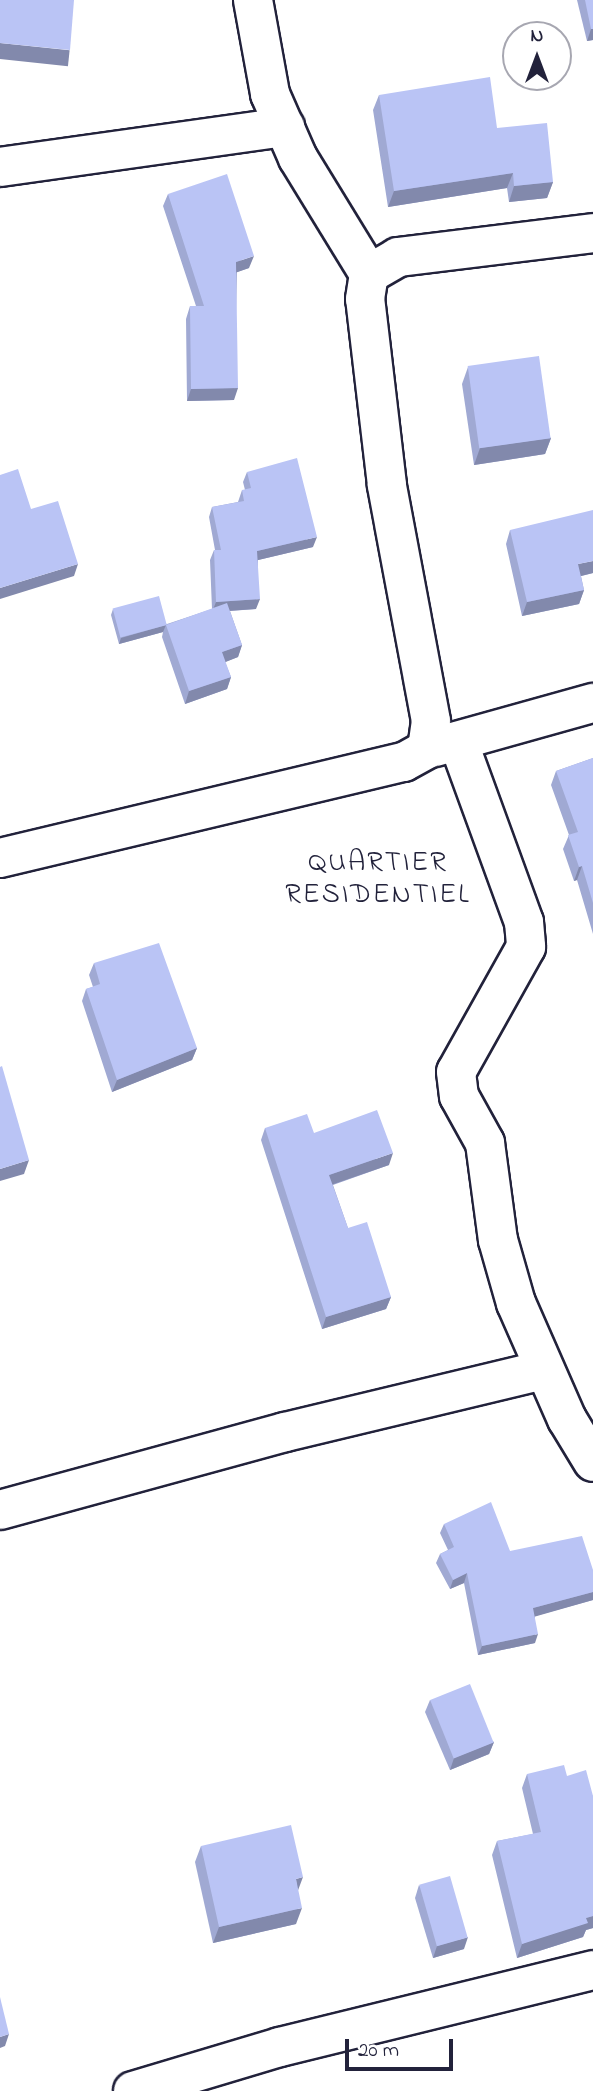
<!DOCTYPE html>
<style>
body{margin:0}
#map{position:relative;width:593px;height:2091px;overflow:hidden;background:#fff;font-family:"Indie Flower",sans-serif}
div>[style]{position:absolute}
.roads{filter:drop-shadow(2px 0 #22223b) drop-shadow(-2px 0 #22223b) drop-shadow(0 2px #22223b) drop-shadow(0 -2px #22223b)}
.minor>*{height:38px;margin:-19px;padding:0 19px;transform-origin:19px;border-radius:19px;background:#fff}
.wall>*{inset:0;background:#a0a9d3}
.shaded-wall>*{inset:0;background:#8289ac;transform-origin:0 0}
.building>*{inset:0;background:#bac4f5;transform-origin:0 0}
span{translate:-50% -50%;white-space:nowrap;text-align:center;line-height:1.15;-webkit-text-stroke:5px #fff;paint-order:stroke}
.quarter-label{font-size:28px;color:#22223b;letter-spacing:2px}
.north{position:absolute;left:502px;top:21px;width:70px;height:70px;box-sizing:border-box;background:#fff;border:2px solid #a7a7b1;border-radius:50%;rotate:0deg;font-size:19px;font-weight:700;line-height:28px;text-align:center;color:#22223b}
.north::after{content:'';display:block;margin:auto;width:24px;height:32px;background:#22223b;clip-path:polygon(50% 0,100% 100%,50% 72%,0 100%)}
.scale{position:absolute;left:345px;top:2039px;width:108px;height:32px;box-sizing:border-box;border:4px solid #22223b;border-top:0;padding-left:9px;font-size:21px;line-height:24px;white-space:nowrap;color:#22223b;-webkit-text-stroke:5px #fff;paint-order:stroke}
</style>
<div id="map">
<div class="roads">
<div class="minor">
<div style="left:253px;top:0;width:96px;rotate:79.7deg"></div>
<div style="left:270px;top:94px;width:70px;rotate:66.4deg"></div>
<div style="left:298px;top:158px;width:136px;rotate:58.5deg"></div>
<div style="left:0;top:167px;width:288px;rotate:-8deg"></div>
<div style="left:458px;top:741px;width:193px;rotate:70deg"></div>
<div style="left:524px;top:922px;width:25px;rotate:85deg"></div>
<div style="left:526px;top:947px;width:143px;rotate:119.2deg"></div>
<div style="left:456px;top:1072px;width:24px;rotate:83deg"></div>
<div style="left:459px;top:1096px;width:54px;rotate:61deg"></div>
<div style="left:485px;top:1143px;width:98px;rotate:82.4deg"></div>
<div style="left:498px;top:1240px;width:66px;rotate:74.1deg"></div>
<div style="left:516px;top:1303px;width:127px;rotate:66.3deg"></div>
<div style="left:567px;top:1419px;width:50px;rotate:58.8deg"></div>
<div style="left:435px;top:747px;width:164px;rotate:-15.6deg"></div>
<div style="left:0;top:858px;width:415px;rotate:-13.4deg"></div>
<div style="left:404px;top:762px;width:26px;rotate:-29deg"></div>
<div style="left:427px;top:749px;width:28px;rotate:-82deg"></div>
<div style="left:431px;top:721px;width:240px;rotate:-100.6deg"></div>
<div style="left:387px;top:485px;width:187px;rotate:-96.7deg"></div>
<div style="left:365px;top:299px;width:25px;rotate:-81deg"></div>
<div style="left:369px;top:274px;width:34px;rotate:-30deg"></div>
<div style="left:398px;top:257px;width:196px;rotate:-7deg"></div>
<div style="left:0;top:1510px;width:295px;rotate:-15.3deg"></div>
<div style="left:285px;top:1432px;width:266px;rotate:-13.5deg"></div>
<div style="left:133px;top:2091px;width:153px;rotate:-16.7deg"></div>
<div style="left:280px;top:2047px;width:322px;rotate:-13.8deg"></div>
</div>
</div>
<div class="wall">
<div style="clip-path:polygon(577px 0,593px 0,593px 40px,587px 41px)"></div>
<div style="clip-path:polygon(379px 95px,497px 128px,553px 182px,547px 198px,509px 202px,507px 188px,388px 207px,373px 110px)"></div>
<div style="clip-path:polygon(168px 194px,249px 268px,237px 272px,234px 400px,187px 401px,186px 319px,190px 306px,196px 306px,163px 206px)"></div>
<div style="clip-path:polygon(468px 367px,551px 438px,545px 454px,474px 465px,462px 384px)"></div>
<div style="clip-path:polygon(247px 472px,313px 547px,258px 560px,256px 609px,230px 611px,242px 645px,238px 657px,225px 662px,231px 677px,227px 689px,185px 704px,162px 637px,163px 632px,119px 644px,111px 615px,113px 609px,167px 624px,212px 609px,210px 560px,214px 550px,215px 550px,209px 517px,212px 507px,238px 502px,242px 490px,245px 490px,243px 482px)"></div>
<div style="clip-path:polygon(510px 530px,593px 573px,581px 576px,584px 590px,579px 604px,522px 616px,506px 544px)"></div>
<div style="clip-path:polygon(593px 758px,593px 934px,577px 880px,574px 881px,563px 849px,569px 835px,551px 785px,556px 771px)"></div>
<div style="clip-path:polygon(94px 963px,197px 1048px,192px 1060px,112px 1092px,82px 1001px,86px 989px,93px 987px,89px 975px)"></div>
<div style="clip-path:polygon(265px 1128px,314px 1133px,389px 1165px,333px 1185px,348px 1228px,391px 1297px,386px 1309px,322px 1329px,261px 1140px)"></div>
<div style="clip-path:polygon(444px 1524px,510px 1551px,593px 1570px,593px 1600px,535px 1616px,535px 1643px,478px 1655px,464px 1583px,450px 1589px,436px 1563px,440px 1554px,448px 1550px,440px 1533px)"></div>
<div style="clip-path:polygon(430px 1700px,494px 1742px,489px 1754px,450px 1770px,425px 1712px)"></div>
<div style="clip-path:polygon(527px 1774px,567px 1776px,593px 1796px,593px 1928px,586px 1930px,583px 1937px,517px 1958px,492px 1855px,497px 1841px,533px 1834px,522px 1788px)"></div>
<div style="clip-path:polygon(201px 1846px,298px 1890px,296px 1924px,213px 1943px,195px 1862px)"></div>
<div style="clip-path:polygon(419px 1885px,464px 1949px,433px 1958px,415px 1898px)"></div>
</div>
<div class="shaded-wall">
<div style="clip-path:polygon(591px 29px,593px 29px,593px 40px,587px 41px)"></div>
<div style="left:0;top:43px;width:70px;height:16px;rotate:6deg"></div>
<div style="clip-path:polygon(513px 173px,507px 188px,388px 207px,394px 191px)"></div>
<div style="clip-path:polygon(553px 182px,547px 198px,509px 202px,514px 186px)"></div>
<div style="clip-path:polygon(254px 256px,249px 268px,232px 274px,236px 262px)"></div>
<div style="clip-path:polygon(238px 388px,234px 400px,187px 401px,191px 389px)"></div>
<div style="clip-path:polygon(551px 438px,545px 454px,474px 465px,480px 448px)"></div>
<div style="clip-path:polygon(317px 537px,313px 547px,254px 561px,257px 551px)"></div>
<div style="clip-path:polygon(593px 561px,593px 573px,573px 578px,578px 564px)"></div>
<div style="clip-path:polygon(78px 564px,74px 576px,0 599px,0 588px)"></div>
<div style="clip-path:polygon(584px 590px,579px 604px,522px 616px,527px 602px)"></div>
<div style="clip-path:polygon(260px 599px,256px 609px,212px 612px,216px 602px)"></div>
<div style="clip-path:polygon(166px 625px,163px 632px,119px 644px,121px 638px)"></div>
<div style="clip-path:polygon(242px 645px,238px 657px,218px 665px,222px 652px)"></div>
<div style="clip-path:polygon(231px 677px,227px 689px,185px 704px,189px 691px)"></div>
<div style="clip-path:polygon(582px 866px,577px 880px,574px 881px,579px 867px)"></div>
<div style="clip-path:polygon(197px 1048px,192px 1060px,112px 1092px,117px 1080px)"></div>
<div style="clip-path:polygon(393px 1153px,389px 1165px,325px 1187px,329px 1175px)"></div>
<div style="clip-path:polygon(29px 1160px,24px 1174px,0 1181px,0 1169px)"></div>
<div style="clip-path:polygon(391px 1297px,386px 1309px,322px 1329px,326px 1317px)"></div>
<div style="clip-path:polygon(467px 1573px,464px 1583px,450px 1589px,453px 1580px)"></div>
<div style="clip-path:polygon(593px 1592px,593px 1600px,530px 1618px,533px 1608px)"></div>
<div style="clip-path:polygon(538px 1634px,535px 1643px,478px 1655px,482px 1646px)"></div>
<div style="clip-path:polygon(494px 1742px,489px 1754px,450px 1770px,454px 1758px)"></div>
<div style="clip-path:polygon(303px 1877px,297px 1893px,296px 1879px)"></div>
<div style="clip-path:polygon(302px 1908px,296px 1924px,213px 1943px,219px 1927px)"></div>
<div style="clip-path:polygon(593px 1916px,593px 1928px,586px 1930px,583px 1937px,517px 1958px,522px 1944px,586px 1918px)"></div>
<div style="clip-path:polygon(468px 1937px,464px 1949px,433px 1958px,437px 1946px)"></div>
<div style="clip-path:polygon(9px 2034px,5px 2046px,0 2048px,0 2037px)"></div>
</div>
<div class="building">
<div style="clip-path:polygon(0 0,74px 0,70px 50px,0 43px)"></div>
<div style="clip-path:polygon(585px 0,593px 0,593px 29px,591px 29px)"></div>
<div style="clip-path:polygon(490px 77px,497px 128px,547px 123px,553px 182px,514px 186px,513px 173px,394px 191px,379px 95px)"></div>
<div style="clip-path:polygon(227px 174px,254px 256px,236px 262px,238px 388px,191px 389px,190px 306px,204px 306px,168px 194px)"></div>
<div style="left:539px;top:356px;width:83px;height:72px;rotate:82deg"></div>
<div style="clip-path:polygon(297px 458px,317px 537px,257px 551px,260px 599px,216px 602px,214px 550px,221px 550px,212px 507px,244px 501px,242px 490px,251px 488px,247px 472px)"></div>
<div style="clip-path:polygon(18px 469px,31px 509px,58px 501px,78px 564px,0 588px,0 475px)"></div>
<div style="clip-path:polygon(593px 510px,593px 561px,578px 564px,584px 590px,527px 602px,510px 530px)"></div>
<div style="left:159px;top:596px;width:30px;height:48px;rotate:75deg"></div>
<div style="clip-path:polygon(227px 603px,242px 645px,222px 652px,231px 677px,189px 691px,166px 625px)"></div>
<div style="clip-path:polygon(593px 758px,593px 903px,582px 866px,579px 867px,568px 835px,578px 832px,556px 771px)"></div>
<div style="clip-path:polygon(159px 943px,197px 1048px,117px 1080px,86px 989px,100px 984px,94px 963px)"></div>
<div style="clip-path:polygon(2px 1066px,29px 1160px,0 1169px,0 1067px)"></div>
<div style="clip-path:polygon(377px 1110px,393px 1153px,329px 1175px,348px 1228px,367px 1222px,391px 1297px,326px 1317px,265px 1128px,307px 1114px,314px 1133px)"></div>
<div style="clip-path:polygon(491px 1502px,510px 1551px,582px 1536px,593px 1570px,593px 1592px,533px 1608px,538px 1634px,482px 1646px,467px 1573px,453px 1580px,440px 1554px,454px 1547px,444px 1524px)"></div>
<div style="left:470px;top:1684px;width:63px;height:43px;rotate:68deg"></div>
<div style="clip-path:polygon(564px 1765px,567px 1776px,586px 1770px,593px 1796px,593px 1916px,586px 1918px,588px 1923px,522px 1944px,497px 1841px,541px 1832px,527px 1774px)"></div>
<div style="clip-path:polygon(291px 1825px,303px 1877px,296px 1879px,302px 1908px,219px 1927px,201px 1846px)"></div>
<div style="left:450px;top:1876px;width:64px;height:32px;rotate:74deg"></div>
<div style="clip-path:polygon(0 1997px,9px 2034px,0 2037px)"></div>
</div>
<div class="quarter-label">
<span style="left:378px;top:880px">QUARTIER<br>RESIDENTIEL</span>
</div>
<div class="north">N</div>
<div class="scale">20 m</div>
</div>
